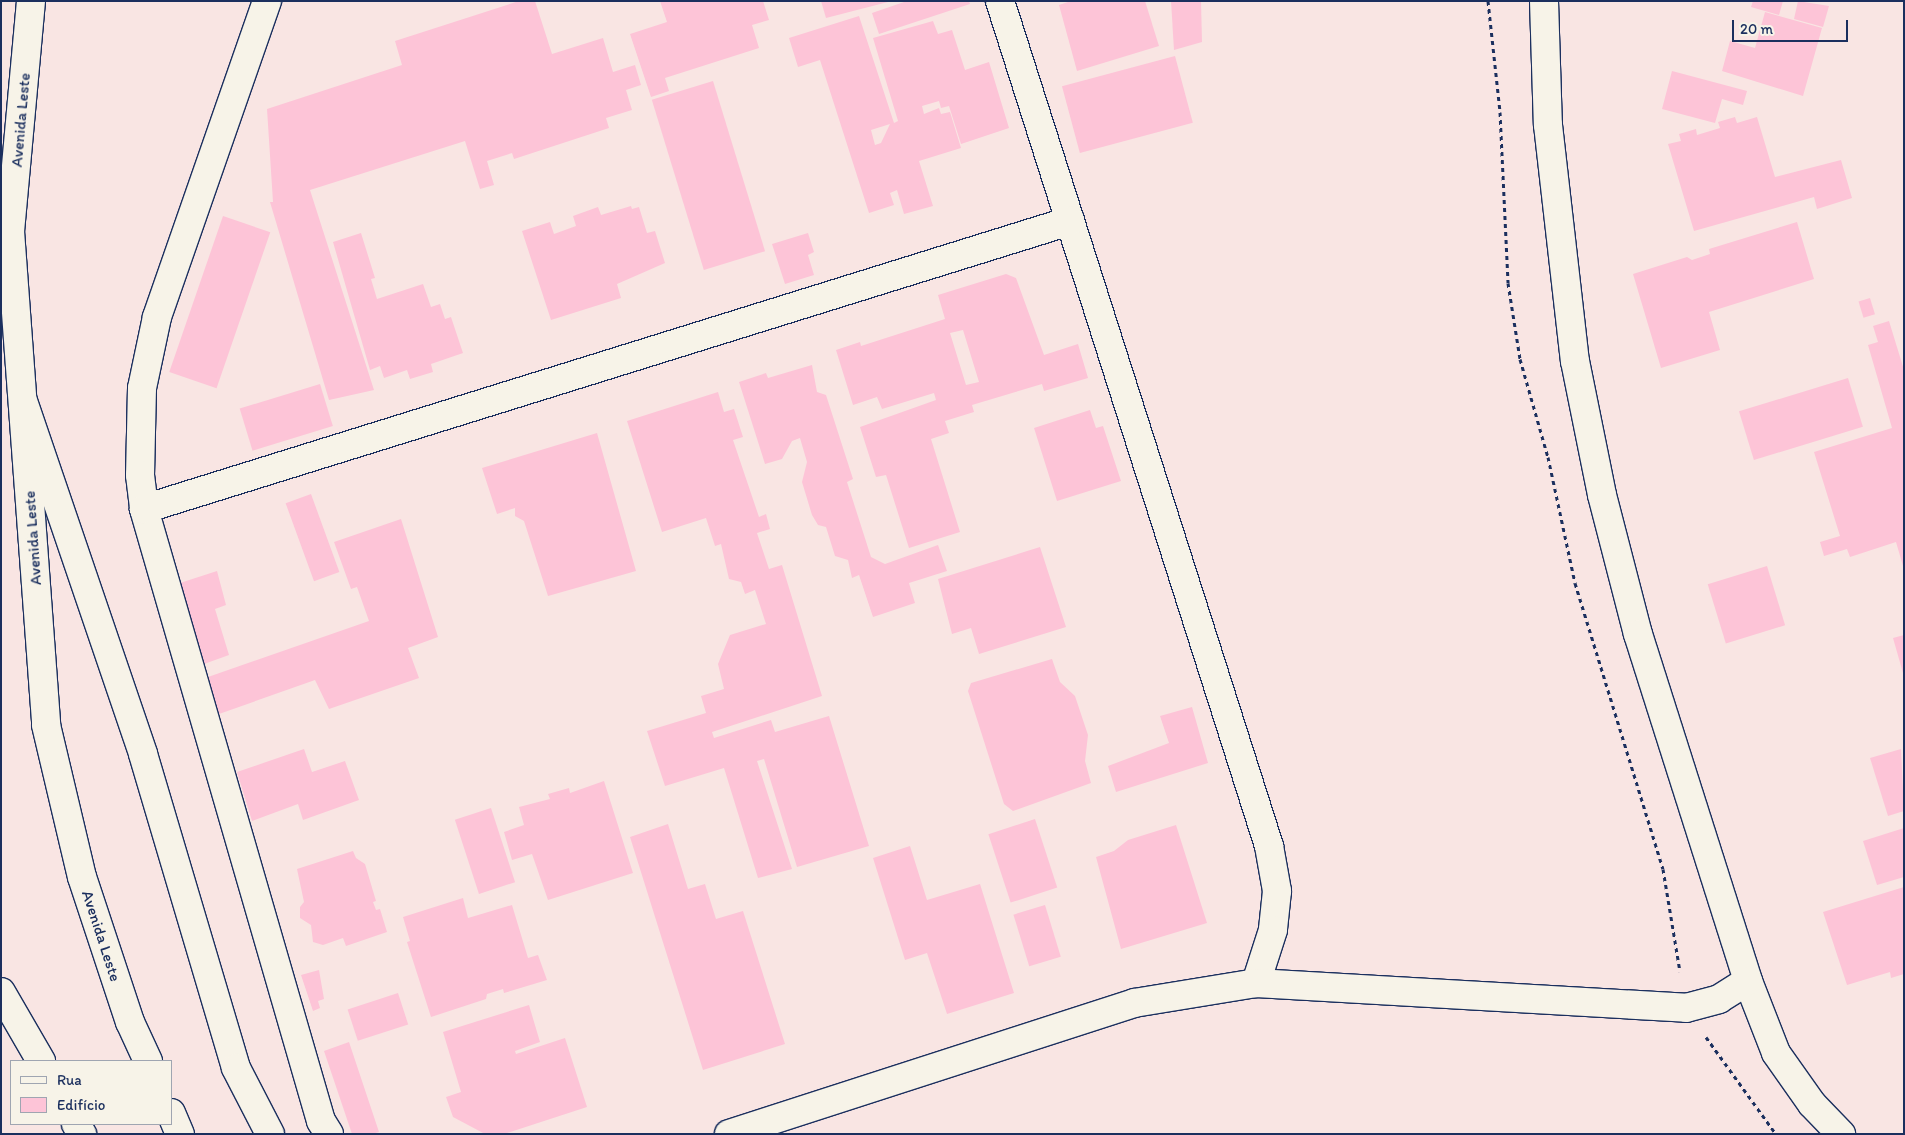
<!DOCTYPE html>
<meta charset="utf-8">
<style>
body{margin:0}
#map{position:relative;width:1905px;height:1135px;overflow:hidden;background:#f9e5e3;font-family:Itim,sans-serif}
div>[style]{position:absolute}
.building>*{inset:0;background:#fdc4d7;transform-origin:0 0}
.path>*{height:3px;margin-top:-1.5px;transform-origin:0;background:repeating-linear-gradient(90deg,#1b2f5e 0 4px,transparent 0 8px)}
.roads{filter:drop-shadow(1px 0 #1b2f5e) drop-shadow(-1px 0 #1b2f5e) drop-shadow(0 1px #1b2f5e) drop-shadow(0 -1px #1b2f5e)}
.minor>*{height:28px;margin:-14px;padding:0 14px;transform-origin:14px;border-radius:14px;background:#f7f3e8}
.primary>*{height:28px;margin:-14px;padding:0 14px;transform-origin:14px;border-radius:14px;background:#f7f3e8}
.trunk>*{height:28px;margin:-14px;padding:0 14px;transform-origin:14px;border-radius:14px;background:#f7f3e8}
span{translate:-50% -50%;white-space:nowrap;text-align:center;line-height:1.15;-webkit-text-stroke:4.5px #f7f3e8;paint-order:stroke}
.street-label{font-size:16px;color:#1b2f5e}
.frame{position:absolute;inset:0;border:2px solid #1b2f5e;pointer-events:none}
.legend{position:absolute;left:10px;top:1060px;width:162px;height:65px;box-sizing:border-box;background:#f7f3e8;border:1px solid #9fa5b1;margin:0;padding:6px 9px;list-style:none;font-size:15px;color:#1b2f5e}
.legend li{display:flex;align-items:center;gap:10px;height:25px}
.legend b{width:25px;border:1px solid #9fa5b1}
.scale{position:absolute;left:1732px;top:20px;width:116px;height:22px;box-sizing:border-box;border:2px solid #1b2f5e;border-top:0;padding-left:6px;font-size:15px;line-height:18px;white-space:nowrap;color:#1b2f5e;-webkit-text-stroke:4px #f7f3e8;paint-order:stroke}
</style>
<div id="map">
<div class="building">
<div style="clip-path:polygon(519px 1px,535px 1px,552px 54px,603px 38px,613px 72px,635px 65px,641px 85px,626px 90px,632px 110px,606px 118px,609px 128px,514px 159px,512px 153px,487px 161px,494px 185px,480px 189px,465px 141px,310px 190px,374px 390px,329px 400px,270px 202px,273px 202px,267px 109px,402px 65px,395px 41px)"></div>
<div style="clip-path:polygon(660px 1px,763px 1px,769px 20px,752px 25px,759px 48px,665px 78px,669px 91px,651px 97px,630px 34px,667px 22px)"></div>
<div style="clip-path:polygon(821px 1px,888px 1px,888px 2px,826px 18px)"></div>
<div style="clip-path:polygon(907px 1px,969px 1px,970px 4px,879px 34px,872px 13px)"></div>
<div style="clip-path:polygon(1071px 1px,1145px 1px,1159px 46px,1077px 71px,1059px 5px)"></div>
<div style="clip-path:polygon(1171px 1px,1201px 1px,1202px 42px,1174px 50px)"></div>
<div style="clip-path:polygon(1753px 1px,1783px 1px,1779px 15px,1751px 7px)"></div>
<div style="clip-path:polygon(1798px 1px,1829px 6px,1823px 27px,1794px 19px)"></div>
<div style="clip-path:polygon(1765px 12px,1822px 28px,1803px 96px,1722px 71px,1730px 41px,1755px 48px)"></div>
<div style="clip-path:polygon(evenodd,859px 16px,894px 123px,898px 121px,873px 38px,933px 21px,938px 34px,952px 30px,965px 70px,989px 62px,1009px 128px,961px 144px,949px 106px,941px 108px,939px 101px,922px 106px,924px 114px,939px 108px,941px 114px,950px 112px,961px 148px,919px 161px,933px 206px,904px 214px,897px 190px,890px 193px,894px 205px,869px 213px,820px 60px,798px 67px,789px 38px,859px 16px,890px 124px,881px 143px,875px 145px,871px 130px,890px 124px)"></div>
<div style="left:1175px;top:56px;width:69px;height:117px;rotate:75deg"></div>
<div style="clip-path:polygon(1672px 71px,1747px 91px,1743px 105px,1722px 99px,1715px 123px,1662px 109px)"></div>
<div style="left:713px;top:81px;width:178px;height:64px;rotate:73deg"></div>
<div style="clip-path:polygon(1735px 117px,1737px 123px,1757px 117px,1775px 177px,1841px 160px,1852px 198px,1817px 209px,1814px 197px,1694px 231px,1668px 144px,1681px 141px,1679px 134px,1696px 129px,1697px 135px,1720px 128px,1718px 122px)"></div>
<div style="clip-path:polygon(631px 206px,632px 209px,639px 207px,647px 233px,655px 231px,665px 263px,617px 284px,621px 298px,551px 320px,522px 231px,550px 222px,554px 234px,576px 226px,573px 216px,598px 207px,601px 215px)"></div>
<div style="left:223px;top:216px;width:50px;height:165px;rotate:19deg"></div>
<div style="clip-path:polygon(1797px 222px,1814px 279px,1709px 312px,1720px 350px,1661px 368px,1633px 274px,1687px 257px,1692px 260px,1710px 254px,1709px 249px)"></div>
<div style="clip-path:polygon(361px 233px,375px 278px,371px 279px,377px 299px,423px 284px,431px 307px,440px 304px,445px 319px,451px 317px,463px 353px,431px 364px,433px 372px,410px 379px,407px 370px,384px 378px,380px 366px,370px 370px,333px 242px)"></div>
<div style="clip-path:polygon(808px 233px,814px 252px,808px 255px,814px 275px,785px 284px,772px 244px)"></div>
<div style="clip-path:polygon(evenodd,1006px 274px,1016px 278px,1044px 355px,1078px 344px,1088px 378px,1044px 391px,1042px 384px,972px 405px,974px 412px,945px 421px,949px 433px,931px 439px,960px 532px,909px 548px,886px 475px,876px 477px,860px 427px,936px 400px,934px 393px,882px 409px,877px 397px,853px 405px,836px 350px,860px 342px,861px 346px,945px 319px,938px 295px,1006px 274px,963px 330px,979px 382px,966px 385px,950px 333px,963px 330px)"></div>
<div style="left:1870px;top:298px;width:17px;height:12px;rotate:73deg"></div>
<div style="clip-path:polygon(1889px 321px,1904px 370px,1903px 566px,1896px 542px,1850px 557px,1847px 549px,1824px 556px,1820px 542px,1840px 536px,1814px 452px,1892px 428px,1868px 345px,1878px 342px,1873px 326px)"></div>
<div style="clip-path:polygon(812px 365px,817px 392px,826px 395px,853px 479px,847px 482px,871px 557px,885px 564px,938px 545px,947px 571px,909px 583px,915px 603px,873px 617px,859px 575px,852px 578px,848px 560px,835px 556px,826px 527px,818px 525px,812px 515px,802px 482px,807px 462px,800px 438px,792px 441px,782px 459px,765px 464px,739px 382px,766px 373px,768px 378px)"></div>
<div style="left:1848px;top:378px;width:51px;height:114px;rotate:73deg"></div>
<div style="left:320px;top:384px;width:44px;height:84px;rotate:73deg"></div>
<div style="clip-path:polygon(718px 392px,724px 412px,734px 409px,743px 437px,733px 440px,759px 517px,766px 514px,770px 529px,757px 533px,769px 569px,782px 565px,822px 696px,712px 732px,714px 738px,771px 720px,775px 732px,829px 716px,869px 846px,797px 867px,764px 759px,757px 761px,792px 869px,758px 878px,724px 768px,665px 786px,647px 731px,706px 713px,701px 696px,724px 689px,718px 664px,730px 635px,766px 624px,755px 590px,745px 594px,741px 582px,729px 579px,721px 544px,715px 546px,706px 518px,662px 532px,627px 421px)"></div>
<div style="clip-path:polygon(1090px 410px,1096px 428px,1103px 426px,1121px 481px,1057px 501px,1034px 428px)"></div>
<div style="clip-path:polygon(597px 433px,636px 571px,548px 596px,524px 521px,515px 516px,515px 508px,497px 514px,482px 468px)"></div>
<div style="left:311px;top:494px;width:83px;height:27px;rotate:70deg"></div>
<div style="clip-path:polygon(401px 519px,438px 637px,408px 648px,419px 678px,329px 709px,315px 680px,219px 714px,208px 677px,369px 621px,357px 587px,351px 589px,334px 542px)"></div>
<div style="clip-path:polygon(1040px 547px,1066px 627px,979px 654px,971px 628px,952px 634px,938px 579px)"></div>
<div style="left:1767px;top:566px;width:62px;height:62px;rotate:73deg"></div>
<div style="clip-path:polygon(217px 571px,226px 605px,215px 609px,229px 655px,204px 664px,180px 583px)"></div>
<div style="clip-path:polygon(1904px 635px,1904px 673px,1903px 673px,1893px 638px)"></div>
<div style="clip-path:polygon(1052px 659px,1060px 682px,1075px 696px,1088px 735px,1085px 761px,1091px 783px,1013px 811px,1004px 804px,968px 691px,971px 683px)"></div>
<div style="clip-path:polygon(1192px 707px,1208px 763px,1116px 792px,1108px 766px,1169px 743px,1160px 716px)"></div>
<div style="clip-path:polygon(304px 749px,312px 772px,345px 761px,359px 800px,303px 820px,298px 804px,252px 821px,237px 772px)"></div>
<div style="clip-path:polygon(1901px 749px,1904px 811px,1888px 816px,1870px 758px)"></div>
<div style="clip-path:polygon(604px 781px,633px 873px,548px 900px,532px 854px,512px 860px,504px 832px,524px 825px,519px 807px,550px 799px,548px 794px,569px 788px,570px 793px)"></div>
<div style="left:491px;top:808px;width:78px;height:38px;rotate:72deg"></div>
<div style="left:1035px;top:819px;width:72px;height:49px;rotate:72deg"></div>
<div style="clip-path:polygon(668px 824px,688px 889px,705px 884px,716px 919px,743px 911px,785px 1044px,703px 1070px,630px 837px)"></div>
<div style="clip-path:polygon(1176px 825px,1207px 923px,1121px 949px,1096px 857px,1114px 851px,1128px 840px)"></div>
<div style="clip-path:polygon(1904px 828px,1904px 877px,1877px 885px,1863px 841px)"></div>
<div style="clip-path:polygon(910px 846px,927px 900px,980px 884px,1014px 993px,947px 1014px,927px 953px,905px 960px,873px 858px)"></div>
<div style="clip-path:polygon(353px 851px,356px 858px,365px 864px,376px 901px,373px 902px,376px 910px,380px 909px,387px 932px,346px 946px,343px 938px,323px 945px,313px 942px,311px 925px,300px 918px,300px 907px,304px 902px,297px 869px)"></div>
<div style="clip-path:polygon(1904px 887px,1904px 974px,1891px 978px,1890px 972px,1847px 985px,1823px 912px)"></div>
<div style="clip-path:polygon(463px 898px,468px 918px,512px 905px,528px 958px,538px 955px,547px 980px,504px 993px,503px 989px,487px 994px,486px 999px,431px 1017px,407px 942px,410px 941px,403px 917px)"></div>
<div style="left:1045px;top:905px;width:54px;height:33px;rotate:73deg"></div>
<div style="clip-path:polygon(319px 970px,324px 999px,318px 1001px,320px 1008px,313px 1011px,301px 975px)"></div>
<div style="left:398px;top:993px;width:33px;height:53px;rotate:72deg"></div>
<div style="clip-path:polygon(529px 1005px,540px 1042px,515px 1051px,516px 1054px,565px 1038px,587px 1107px,504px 1134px,485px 1134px,453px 1117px,446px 1097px,461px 1092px,443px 1032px)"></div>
<div style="clip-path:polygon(349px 1042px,379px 1132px,372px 1134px,352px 1134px,324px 1051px)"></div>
</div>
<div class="path">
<div style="left:1488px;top:1px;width:112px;rotate:83.8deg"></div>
<div style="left:1500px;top:112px;width:171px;rotate:87.3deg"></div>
<div style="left:1508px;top:283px;width:77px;rotate:81deg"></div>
<div style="left:1520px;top:359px;width:102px;rotate:74.1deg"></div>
<div style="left:1548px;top:457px;width:129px;rotate:77.9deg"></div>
<div style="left:1575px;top:583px;width:299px;rotate:72.9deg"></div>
<div style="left:1663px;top:869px;width:104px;rotate:80.6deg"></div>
<div style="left:1706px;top:1037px;width:120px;rotate:54.2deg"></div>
</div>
<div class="roads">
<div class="minor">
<div style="left:267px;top:1px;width:335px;rotate:109.2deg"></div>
<div style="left:157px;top:317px;width:73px;rotate:101.9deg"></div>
<div style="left:142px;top:388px;width:87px;rotate:91.3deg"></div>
<div style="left:140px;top:475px;width:34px;rotate:83deg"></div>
<div style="left:144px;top:509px;width:637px;rotate:73.87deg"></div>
<div style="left:321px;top:1121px;width:15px;rotate:58deg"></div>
<div style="left:1000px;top:1px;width:887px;rotate:72.34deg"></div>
<div style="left:1269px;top:846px;width:46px;rotate:79.9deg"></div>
<div style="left:1277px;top:891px;width:39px;rotate:96deg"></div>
<div style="left:1273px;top:930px;width:56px;rotate:107.8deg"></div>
<div style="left:1544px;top:1px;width:124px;rotate:88.2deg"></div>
<div style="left:1548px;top:125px;width:238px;rotate:83.5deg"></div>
<div style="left:1575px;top:361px;width:137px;rotate:78.6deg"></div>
<div style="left:1602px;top:495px;width:144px;rotate:75.5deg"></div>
<div style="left:1638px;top:634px;width:364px;rotate:72.4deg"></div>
<div style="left:1748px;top:981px;width:77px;rotate:68.7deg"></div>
<div style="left:1776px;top:1053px;width:62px;rotate:54.8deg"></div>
<div style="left:1812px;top:1104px;width:42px;rotate:46deg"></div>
<div style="left:144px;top:509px;width:970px;rotate:-17.28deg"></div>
<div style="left:729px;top:1134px;width:426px;rotate:-17.9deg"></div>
<div style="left:1134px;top:1003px;width:124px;rotate:-9.3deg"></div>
<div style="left:1256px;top:983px;width:431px;rotate:3.3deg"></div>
<div style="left:1686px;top:1008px;width:34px;rotate:-15deg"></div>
<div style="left:1719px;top:999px;width:34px;rotate:-32deg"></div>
</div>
<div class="primary">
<div style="left:31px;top:1px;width:231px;rotate:95.2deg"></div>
<div style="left:10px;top:231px;width:495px;rotate:85.8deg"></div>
<div style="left:46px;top:725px;width:156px;rotate:76.7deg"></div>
<div style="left:82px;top:877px;width:153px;rotate:71.7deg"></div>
<div style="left:130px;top:1022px;width:43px;rotate:65.2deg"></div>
<div style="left:1px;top:992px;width:80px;rotate:59.9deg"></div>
<div style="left:171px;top:1113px;width:23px;rotate:67deg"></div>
<div style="left:76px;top:1124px;width:12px;rotate:59deg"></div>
</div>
<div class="trunk">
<div style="left:23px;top:401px;width:373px;rotate:71.2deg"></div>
<div style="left:143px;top:754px;width:327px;rotate:73.5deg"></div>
<div style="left:236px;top:1068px;width:74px;rotate:62.7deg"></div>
</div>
</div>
<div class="street-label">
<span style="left:21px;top:120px;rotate:-85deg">Avenida Leste</span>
<span style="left:33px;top:538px;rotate:-94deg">Avenida Leste</span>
<span style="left:101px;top:936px;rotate:72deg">Avenida Leste</span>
</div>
<div class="frame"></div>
<ul class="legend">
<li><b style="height:6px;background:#f7f3e8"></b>Rua</li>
<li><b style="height:14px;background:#fdc4d7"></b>Edifício</li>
</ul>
<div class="scale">20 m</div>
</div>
